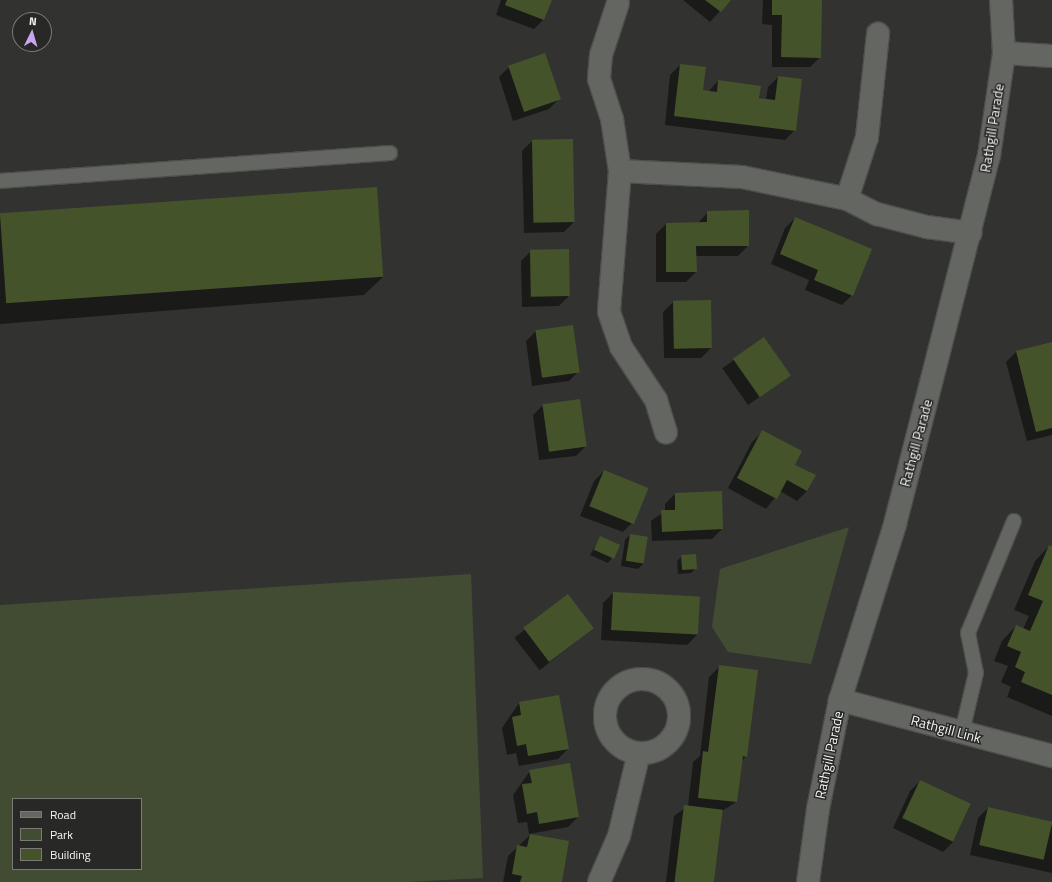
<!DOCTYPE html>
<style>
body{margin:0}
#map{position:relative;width:1052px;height:882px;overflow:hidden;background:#323330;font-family:"Titillium Web",sans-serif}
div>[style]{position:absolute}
.green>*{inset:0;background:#424c33}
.shadow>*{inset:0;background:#0007;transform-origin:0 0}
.building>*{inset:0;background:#45532b;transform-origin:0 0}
.roads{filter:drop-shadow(1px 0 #4e4f4c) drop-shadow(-1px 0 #4e4f4c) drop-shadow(0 1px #4e4f4c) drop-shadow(0 -1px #4e4f4c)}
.lane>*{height:14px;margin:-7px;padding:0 7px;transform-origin:7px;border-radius:7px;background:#646662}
.street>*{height:22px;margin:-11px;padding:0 11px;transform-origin:11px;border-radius:11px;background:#646662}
.street>.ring{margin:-11px;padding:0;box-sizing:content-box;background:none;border:22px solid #646662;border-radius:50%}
span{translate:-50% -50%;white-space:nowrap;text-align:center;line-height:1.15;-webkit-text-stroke:3px #282926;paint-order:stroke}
.street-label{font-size:14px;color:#f4f4f2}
.legend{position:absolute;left:12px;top:798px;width:130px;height:72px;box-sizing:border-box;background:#282926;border:1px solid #7a7a78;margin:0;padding:5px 7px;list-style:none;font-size:12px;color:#f4f4f2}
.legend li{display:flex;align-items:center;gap:8px;height:20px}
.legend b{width:20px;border:1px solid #7a7a78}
.north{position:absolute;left:12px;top:12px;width:40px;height:40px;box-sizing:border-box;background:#282926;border:1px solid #7a7a78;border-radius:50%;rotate:5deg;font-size:11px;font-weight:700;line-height:16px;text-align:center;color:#f4f4f2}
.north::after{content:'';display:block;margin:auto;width:14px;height:18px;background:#c7a6ef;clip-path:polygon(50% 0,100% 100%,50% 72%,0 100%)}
</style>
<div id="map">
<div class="green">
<div style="clip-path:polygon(849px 527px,811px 664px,728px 652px,712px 627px,720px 569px)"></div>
<div style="clip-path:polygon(evenodd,471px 574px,483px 878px,409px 882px,0 882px,0 605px,471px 574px,13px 799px,141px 799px,141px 869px,13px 869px,13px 799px)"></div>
</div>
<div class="shadow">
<div style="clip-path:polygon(501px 0,551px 0,544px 19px,534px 29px,496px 15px)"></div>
<div style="clip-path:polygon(683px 0,730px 0,710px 22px)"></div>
<div style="clip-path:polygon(763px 0,821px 0,820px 57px,810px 67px,772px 67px,772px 25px,762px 24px)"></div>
<div style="clip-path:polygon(680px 65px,702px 91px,708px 92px,718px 81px,766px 100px,768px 87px,778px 77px,795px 130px,785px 140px,665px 125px,670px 75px)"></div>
<div style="clip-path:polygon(509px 67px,559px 99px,549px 109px,513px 121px,499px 77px)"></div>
<div style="clip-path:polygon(532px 141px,574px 222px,564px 232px,524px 233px,522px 151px)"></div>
<div style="clip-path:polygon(376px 188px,383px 277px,364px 295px,0 324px,0 218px)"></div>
<div style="clip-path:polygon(708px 212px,748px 246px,738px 256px,696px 256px,696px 272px,686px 282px,656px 282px,656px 234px,666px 224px,698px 223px)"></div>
<div style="clip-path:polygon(795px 218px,852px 295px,842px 305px,805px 290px,809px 280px,771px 264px,785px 228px)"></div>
<div style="clip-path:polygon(531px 251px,569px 296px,559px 306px,522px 307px,521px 261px)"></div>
<div style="clip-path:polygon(673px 302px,711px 348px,701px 358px,664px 358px,663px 312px)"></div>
<div style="clip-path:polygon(536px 331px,579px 371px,569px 381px,532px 386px,526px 341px)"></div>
<div style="left:764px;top:339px;width:45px;height:51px;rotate:55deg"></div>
<div style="clip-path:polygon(1052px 343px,1052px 435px,1027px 441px,1006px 362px,1016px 352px)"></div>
<div style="clip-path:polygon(543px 405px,586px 446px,576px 456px,539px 460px,533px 415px)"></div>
<div style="clip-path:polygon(762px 432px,794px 465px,807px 491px,797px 501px,780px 491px,766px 509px,728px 488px,752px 442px)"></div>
<div style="clip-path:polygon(604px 471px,633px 522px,623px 532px,580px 516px,594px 481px)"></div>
<div style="clip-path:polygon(721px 492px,722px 529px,712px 539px,652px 541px,651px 521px,665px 511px,665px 504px,675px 494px)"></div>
<div style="clip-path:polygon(630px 535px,647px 538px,643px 564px,638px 569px,621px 566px,625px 540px)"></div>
<div style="clip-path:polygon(601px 537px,612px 558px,608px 563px,590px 555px)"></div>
<div style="clip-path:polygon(1049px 546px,1052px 547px,1052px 716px,1007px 697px,1011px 687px,1001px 682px,1008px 666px,994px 661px,1002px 641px,1016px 626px,1023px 629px,1029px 616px,1014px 610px,1035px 561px)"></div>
<div style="clip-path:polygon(682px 556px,696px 568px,691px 573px,678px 574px,677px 561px)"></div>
<div style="clip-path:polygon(613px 593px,699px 597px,697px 635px,687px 645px,601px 640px,603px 603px)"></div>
<div style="left:568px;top:596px;width:41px;height:68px;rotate:52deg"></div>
<div style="clip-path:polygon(719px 667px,746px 756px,741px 762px,736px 802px,722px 811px,710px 882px,666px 882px,674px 816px,688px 806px,693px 762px,700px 756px,709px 677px)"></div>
<div style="clip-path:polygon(519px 703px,568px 749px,558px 759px,519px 766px,516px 753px,507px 755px,502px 728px)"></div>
<div style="clip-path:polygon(530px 771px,578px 817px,568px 827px,529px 834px,527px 822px,518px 823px,513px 795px)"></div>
<div style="clip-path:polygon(920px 781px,970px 805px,953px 842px,943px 852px,893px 828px,910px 791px)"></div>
<div style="clip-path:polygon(988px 808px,1052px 823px,1052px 873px,970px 855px,978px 818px)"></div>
<div style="clip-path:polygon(530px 835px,561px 882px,503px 882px,508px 856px)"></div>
</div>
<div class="building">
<div style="clip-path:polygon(507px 0,552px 0,544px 20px,505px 5px)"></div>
<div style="clip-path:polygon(705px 0,731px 0,721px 12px)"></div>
<div style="clip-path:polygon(772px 0,822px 0,821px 58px,781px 57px,782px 15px,772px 15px)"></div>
<div style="left:545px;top:53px;width:49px;height:39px;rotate:71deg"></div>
<div style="clip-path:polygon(680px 64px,706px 67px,703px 90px,717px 92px,718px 80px,761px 86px,759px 98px,775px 100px,778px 76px,802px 79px,796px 131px,674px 116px)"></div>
<div style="left:573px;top:139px;width:83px;height:41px;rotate:89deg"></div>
<div style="left:377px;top:187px;width:90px;height:378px;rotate:86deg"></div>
<div style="clip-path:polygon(749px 210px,749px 246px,696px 246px,697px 272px,666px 272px,666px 223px,707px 222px,707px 211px)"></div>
<div style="clip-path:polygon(795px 217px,872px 249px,853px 296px,814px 280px,818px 270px,780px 254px)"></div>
<div style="left:569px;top:249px;width:47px;height:39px;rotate:89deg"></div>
<div style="left:711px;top:300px;width:48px;height:38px;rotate:89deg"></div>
<div style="left:573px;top:325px;width:48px;height:38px;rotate:82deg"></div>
<div style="left:764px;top:337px;width:47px;height:38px;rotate:55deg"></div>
<div style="clip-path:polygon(1052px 342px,1052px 428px,1036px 432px,1016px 351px)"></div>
<div style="left:580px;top:399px;width:48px;height:38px;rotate:82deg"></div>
<div style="clip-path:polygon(762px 430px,802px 451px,795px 465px,816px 475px,807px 491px,787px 480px,777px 499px,737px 478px)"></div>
<div style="left:604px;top:470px;width:48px;height:39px;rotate:22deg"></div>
<div style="clip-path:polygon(722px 491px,723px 529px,662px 532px,661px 510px,675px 510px,675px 493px)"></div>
<div style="left:630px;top:534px;width:18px;height:27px;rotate:9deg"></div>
<div style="left:600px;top:536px;width:22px;height:15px;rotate:24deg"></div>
<div style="clip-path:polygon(1049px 545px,1052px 546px,1052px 695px,1021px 682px,1025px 672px,1015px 667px,1021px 652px,1007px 646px,1016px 625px,1030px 631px,1043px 601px,1028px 595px)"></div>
<div style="left:696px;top:554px;width:15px;height:15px;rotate:86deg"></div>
<div style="left:613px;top:592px;width:87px;height:38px;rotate:3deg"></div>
<div style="left:568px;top:594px;width:43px;height:56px;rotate:53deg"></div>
<div style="clip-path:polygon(719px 665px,758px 670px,747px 757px,743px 756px,737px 802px,698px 798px,703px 751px,708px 752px)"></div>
<div style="clip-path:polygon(559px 695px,569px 749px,528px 756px,526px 744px,517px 746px,512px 717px,521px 715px,519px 702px)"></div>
<div style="clip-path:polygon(570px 763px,579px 817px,539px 824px,537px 812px,527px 814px,522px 784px,532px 783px,529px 770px)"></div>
<div style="left:920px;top:780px;width:56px;height:42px;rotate:25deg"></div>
<div style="left:684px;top:805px;width:39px;height:78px;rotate:7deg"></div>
<div style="left:988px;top:807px;width:66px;height:39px;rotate:13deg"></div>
<div style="clip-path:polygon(530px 834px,569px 841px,562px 882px,520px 882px,522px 876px,512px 874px,517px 845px,527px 847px)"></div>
</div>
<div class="roads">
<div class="lane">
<div style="left:0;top:181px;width:391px;rotate:-4.1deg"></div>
<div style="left:962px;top:732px;width:61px;rotate:-76.7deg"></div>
<div style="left:976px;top:673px;width:41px;rotate:-101.3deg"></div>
<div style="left:968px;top:633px;width:121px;rotate:-67.7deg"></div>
</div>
<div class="street">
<div style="left:618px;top:3px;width:55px;rotate:108.1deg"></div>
<div style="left:601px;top:55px;width:24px;rotate:95deg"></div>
<div style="left:599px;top:79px;width:42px;rotate:72deg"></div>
<div style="left:612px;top:119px;width:53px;rotate:81.3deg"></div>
<div style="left:620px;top:171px;width:141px;rotate:94.5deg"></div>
<div style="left:609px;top:312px;width:37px;rotate:71deg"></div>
<div style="left:621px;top:347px;width:64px;rotate:56.6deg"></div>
<div style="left:656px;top:400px;width:34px;rotate:73deg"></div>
<div style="left:1004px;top:53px;width:48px;rotate:3.6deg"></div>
<div style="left:620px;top:171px;width:122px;rotate:2.8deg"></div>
<div style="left:742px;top:177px;width:107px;rotate:11.8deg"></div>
<div style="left:847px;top:199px;width:34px;rotate:27deg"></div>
<div style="left:877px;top:214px;width:52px;rotate:14.6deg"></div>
<div style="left:927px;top:227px;width:44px;rotate:7.8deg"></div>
<div style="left:847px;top:199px;width:65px;rotate:-72.1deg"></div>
<div style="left:867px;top:137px;width:104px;rotate:-83.9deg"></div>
<div class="ring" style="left:605px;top:679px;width:52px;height:52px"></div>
<div style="left:840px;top:700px;width:219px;rotate:14.8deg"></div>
<div style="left:599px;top:882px;width:50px;rotate:-66.5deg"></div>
<div style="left:619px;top:836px;width:85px;rotate:-76.5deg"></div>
<div style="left:808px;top:882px;width:74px;rotate:-82.2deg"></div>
<div style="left:818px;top:809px;width:111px;rotate:-78.6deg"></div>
<div style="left:840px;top:700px;width:184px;rotate:-72.6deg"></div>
<div style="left:895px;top:524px;width:380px;rotate:-75.7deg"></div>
<div style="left:989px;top:156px;width:104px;rotate:-81.7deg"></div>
<div style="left:1004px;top:53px;width:53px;rotate:-93.2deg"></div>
</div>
</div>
<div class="street-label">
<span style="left:992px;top:128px;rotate:-81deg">Rathgill Parade</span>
<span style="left:916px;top:443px;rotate:-75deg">Rathgill Parade</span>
<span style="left:946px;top:729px;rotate:15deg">Rathgill Link</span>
<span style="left:829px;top:755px;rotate:-78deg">Rathgill Parade</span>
</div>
<ul class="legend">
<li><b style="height:5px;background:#646662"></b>Road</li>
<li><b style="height:11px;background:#424c33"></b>Park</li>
<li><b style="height:11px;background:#45532b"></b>Building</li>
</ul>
<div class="north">N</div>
</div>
